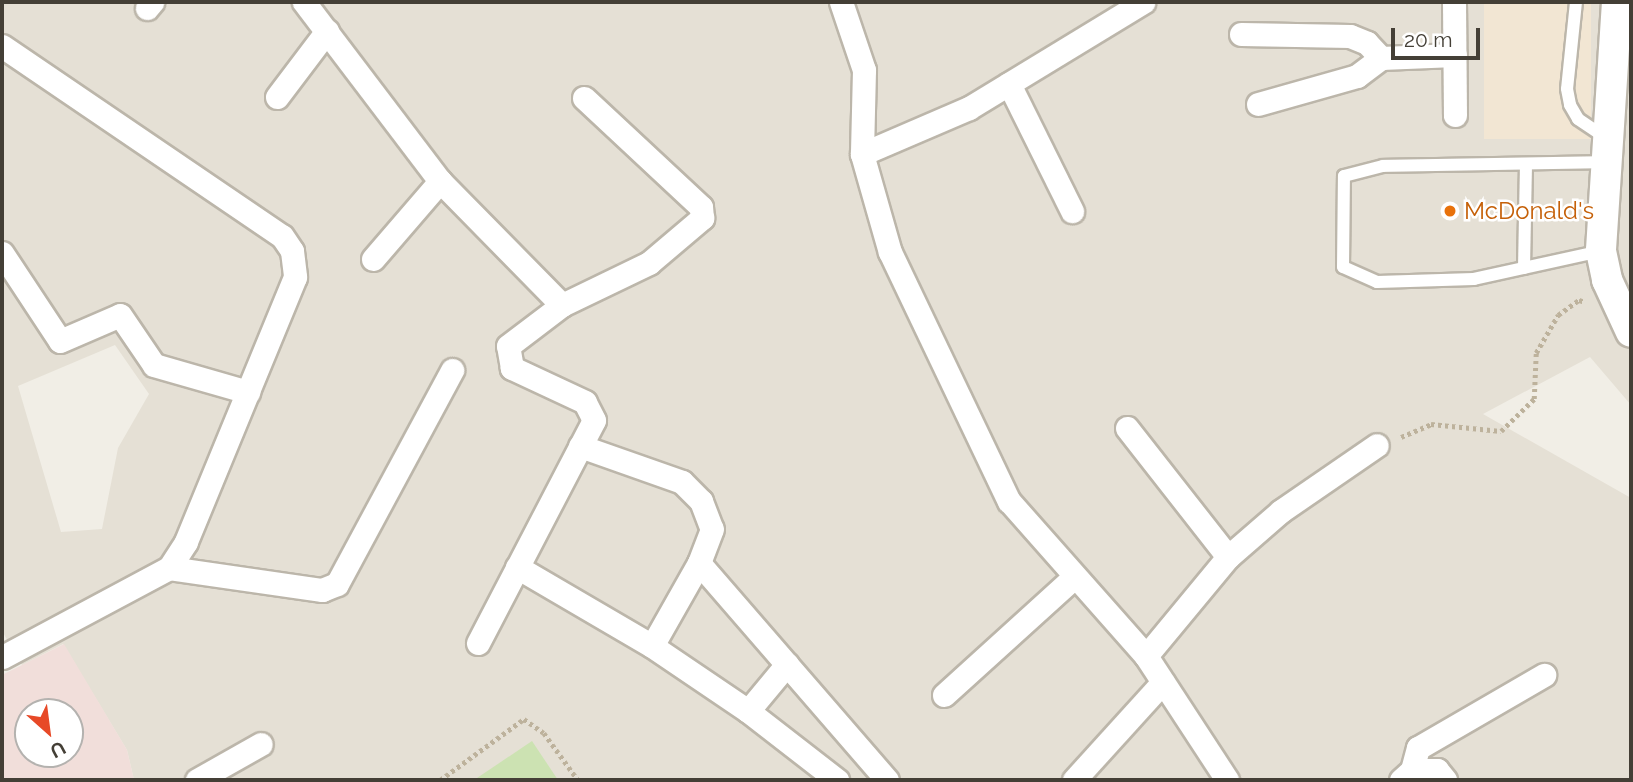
<!DOCTYPE html>
<style>
body{margin:0}
#map{position:relative;width:1633px;height:782px;overflow:hidden;background:#f1eee6;font-family:Raleway,sans-serif}
div>[style]{position:absolute}
.residential>*{inset:0;background:#e5e0d5}
.commercial>*{inset:0;background:#f2e6d3;transform-origin:0 0}
.medical>*{inset:0;background:#f1deda}
.green>*{inset:0;background:#cce2b2}
.path>*{height:4.5px;margin-top:-2.25px;transform-origin:0;background:repeating-linear-gradient(90deg,#bdb29c 0 3.5px,transparent 0 7px)}
.roads{filter:drop-shadow(2px 0 #bcb6aa) drop-shadow(-2px 0 #bcb6aa) drop-shadow(0 2px #bcb6aa) drop-shadow(0 -2px #bcb6aa)}
.service>*{height:12px;margin:-6px;padding:0 6px;transform-origin:6px;border-radius:6px;background:#fff}
.minor>*{height:23px;margin:-11.5px;padding:0 11.5px;transform-origin:11.5px;border-radius:11.5px;background:#fff}
.tertiary>*{height:30px;margin:-15px;padding:0 15px;transform-origin:15px;border-radius:15px;background:#fff}
.dots>*{width:19px;height:19px;translate:-50% -50%;box-sizing:border-box;border:4px solid #fff;border-radius:50%}
span{translate:-50% -50%;white-space:nowrap;text-align:center;line-height:1.15;-webkit-text-stroke:5px #fff;paint-order:stroke}
.food-label{font-size:24px;color:#c56008}
.left{translate:0 -50%;text-align:left}
.frame{position:absolute;inset:0;border:4px solid #443f36;pointer-events:none}
.north{position:absolute;left:14px;top:698px;width:70px;height:70px;box-sizing:border-box;background:#fff;border:2px solid #b4b2af;border-radius:50%;rotate:152deg;font-size:19px;font-weight:700;line-height:28px;text-align:center;color:#443f36}
.north::after{content:'';display:block;margin:auto;width:24px;height:32px;background:#e74927;clip-path:polygon(50% 0,100% 100%,50% 72%,0 100%)}
.scale{position:absolute;left:1391px;top:28px;width:89px;height:32px;box-sizing:border-box;border:4px solid #443f36;border-top:0;padding-left:9px;font-size:21px;line-height:24px;white-space:nowrap;color:#443f36;-webkit-text-stroke:5px #fff;paint-order:stroke}
</style>
<div id="map">
<div class="residential">
<div style="clip-path:polygon(evenodd,2px 2px,1631px 2px,1631px 405px,1590px 357px,1483px 414px,1631px 498px,1631px 780px,134px 780px,127px 750px,63px 644px,22px 665px,2px 631px,2px 2px,115px 345px,149px 394px,118px 448px,102px 529px,61px 532px,18px 386px,115px 345px)"></div>
</div>
<div class="commercial">
<div style="left:1484px;top:2px;width:107px;height:137px"></div>
</div>
<div class="medical">
<div style="clip-path:polygon(evenodd,64px 644px,127px 750px,134px 780px,2px 780px,2px 675px,64px 644px,28px 712px,70px 712px,70px 754px,28px 754px,28px 712px)"></div>
</div>
<div class="green">
<div style="clip-path:polygon(532px 741px,558px 780px,474px 780px)"></div>
</div>
<div class="path">
<div style="left:1401px;top:437px;width:33px;rotate:-23deg"></div>
<div style="left:1431px;top:424px;width:70px;rotate:5.7deg"></div>
<div style="left:1501px;top:431px;width:46px;rotate:-44.1deg"></div>
<div style="left:1534px;top:399px;width:46px;rotate:-87.5deg"></div>
<div style="left:1536px;top:353px;width:44px;rotate:-59.9deg"></div>
<div style="left:1558px;top:315px;width:26px;rotate:-36deg"></div>
<div style="left:1579px;top:300px;width:6px;rotate:18deg"></div>
<div style="left:440px;top:780px;width:104px;rotate:-36deg"></div>
<div style="left:524px;top:719px;width:24px;rotate:35deg"></div>
<div style="left:544px;top:733px;width:58px;rotate:54.1deg"></div>
</div>
<div class="roads">
<div class="service">
<div style="left:1576px;top:2px;width:87px;rotate:95.9deg"></div>
<div style="left:1567px;top:89px;width:16px;rotate:79deg"></div>
<div style="left:1570px;top:105px;width:16px;rotate:60deg"></div>
<div style="left:1578px;top:119px;width:36px;rotate:34deg"></div>
<div style="left:1601px;top:251px;width:130px;rotate:167.6deg"></div>
<div style="left:1474px;top:279px;width:97px;rotate:178.2deg"></div>
<div style="left:1377px;top:282px;width:37px;rotate:-156deg"></div>
<div style="left:1343px;top:267px;width:91px;rotate:-89.4deg"></div>
<div style="left:1344px;top:176px;width:40px;rotate:-14.4deg"></div>
<div style="left:1383px;top:166px;width:223px;rotate:-1deg"></div>
<div style="left:1524px;top:268px;width:104px;rotate:-88.9deg"></div>
</div>
<div class="minor">
<div style="left:304px;top:2px;width:225px;rotate:52.8deg"></div>
<div style="left:440px;top:181px;width:174px;rotate:45.5deg"></div>
<div style="left:841px;top:2px;width:72px;rotate:71.3deg"></div>
<div style="left:864px;top:70px;width:84px;rotate:91.4deg"></div>
<div style="left:862px;top:154px;width:102px;rotate:74.1deg"></div>
<div style="left:890px;top:252px;width:276px;rotate:64.5deg"></div>
<div style="left:1009px;top:501px;width:207px;rotate:48.5deg"></div>
<div style="left:1146px;top:656px;width:148px;rotate:56.8deg"></div>
<div style="left:1454px;top:2px;width:113px;rotate:89.5deg"></div>
<div style="left:147px;top:8px;width:8px;rotate:-50deg"></div>
<div style="left:1241px;top:34px;width:109px;rotate:1.1deg"></div>
<div style="left:1350px;top:36px;width:18px;rotate:22deg"></div>
<div style="left:1367px;top:43px;width:21px;rotate:47deg"></div>
<div style="left:2px;top:46px;width:338px;rotate:34.2deg"></div>
<div style="left:282px;top:236px;width:18px;rotate:56deg"></div>
<div style="left:292px;top:251px;width:26px;rotate:83deg"></div>
<div style="left:295px;top:277px;width:287px;rotate:112.4deg"></div>
<div style="left:186px;top:542px;width:31px;rotate:123deg"></div>
<div style="left:169px;top:568px;width:189px;rotate:151.9deg"></div>
<div style="left:1009px;top:84px;width:142px;rotate:63.6deg"></div>
<div style="left:277px;top:97px;width:83px;rotate:-52.9deg"></div>
<div style="left:1258px;top:104px;width:103px;rotate:-15.8deg"></div>
<div style="left:1357px;top:76px;width:30px;rotate:-37deg"></div>
<div style="left:1381px;top:58px;width:74px;rotate:-2.3deg"></div>
<div style="left:862px;top:154px;width:116px;rotate:-23.3deg"></div>
<div style="left:969px;top:108px;width:204px;rotate:-31.3deg"></div>
<div style="left:2px;top:253px;width:105px;rotate:56.6deg"></div>
<div style="left:60px;top:341px;width:65px;rotate:-23.4deg"></div>
<div style="left:120px;top:315px;width:60px;rotate:55.8deg"></div>
<div style="left:154px;top:365px;width:98px;rotate:16deg"></div>
<div style="left:373px;top:259px;width:103px;rotate:-49.3deg"></div>
<div style="left:1127px;top:428px;width:164px;rotate:51.9deg"></div>
<div style="left:580px;top:446px;width:108px;rotate:19.4deg"></div>
<div style="left:682px;top:482px;width:27px;rotate:45deg"></div>
<div style="left:701px;top:501px;width:30px;rotate:69deg"></div>
<div style="left:712px;top:529px;width:36px;rotate:111deg"></div>
<div style="left:699px;top:563px;width:95px;rotate:119.5deg"></div>
<div style="left:699px;top:563px;width:287px;rotate:49.1deg"></div>
<div style="left:517px;top:567px;width:156px;rotate:30.3deg"></div>
<div style="left:652px;top:646px;width:116px;rotate:34.1deg"></div>
<div style="left:748px;top:711px;width:113px;rotate:37.8deg"></div>
<div style="left:169px;top:568px;width:155px;rotate:8.2deg"></div>
<div style="left:322px;top:590px;width:16px;rotate:-22deg"></div>
<div style="left:337px;top:584px;width:243px;rotate:-61.7deg"></div>
<div style="left:478px;top:643px;width:251px;rotate:-62.5deg"></div>
<div style="left:594px;top:420px;width:20px;rotate:-117deg"></div>
<div style="left:585px;top:402px;width:81px;rotate:-155deg"></div>
<div style="left:512px;top:368px;width:22px;rotate:-100deg"></div>
<div style="left:508px;top:346px;width:68px;rotate:-37.2deg"></div>
<div style="left:562px;top:305px;width:97px;rotate:-25.8deg"></div>
<div style="left:649px;top:263px;width:70px;rotate:-40.3deg"></div>
<div style="left:702px;top:218px;width:11px;rotate:-95deg"></div>
<div style="left:701px;top:207px;width:160px;rotate:-137deg"></div>
<div style="left:1146px;top:656px;width:129px;rotate:-50.4deg"></div>
<div style="left:1228px;top:557px;width:70px;rotate:-41deg"></div>
<div style="left:1281px;top:511px;width:116px;rotate:-34.5deg"></div>
<div style="left:944px;top:695px;width:174px;rotate:-42.2deg"></div>
<div style="left:748px;top:711px;width:61px;rotate:-50.3deg"></div>
<div style="left:1412px;top:770px;width:23px;rotate:-75deg"></div>
<div style="left:1418px;top:748px;width:146px;rotate:-30.1deg"></div>
<div style="left:197px;top:780px;width:73px;rotate:-29.4deg"></div>
<div style="left:1074px;top:780px;width:132px;rotate:-47.8deg"></div>
<div style="left:1401px;top:780px;width:15px;rotate:-42deg"></div>
<div style="left:1412px;top:770px;width:25px"></div>
<div style="left:1437px;top:770px;width:13px;rotate:51deg"></div>
</div>
<div class="tertiary">
<div style="left:1617px;top:2px;width:250px;rotate:93.7deg"></div>
<div style="left:1601px;top:251px;width:30px;rotate:78deg"></div>
<div style="left:1607px;top:280px;width:57px;rotate:65.2deg"></div>
</div>
</div>
<div class="dots">
<div style="left:1450px;top:211px;background:#e8710a"></div>
</div>
<div class="food-label">
<span class="left" style="left:1464px;top:211px">McDonald's</span>
</div>
<div class="frame"></div>
<div class="north">U</div>
<div class="scale">20 m</div>
</div>
